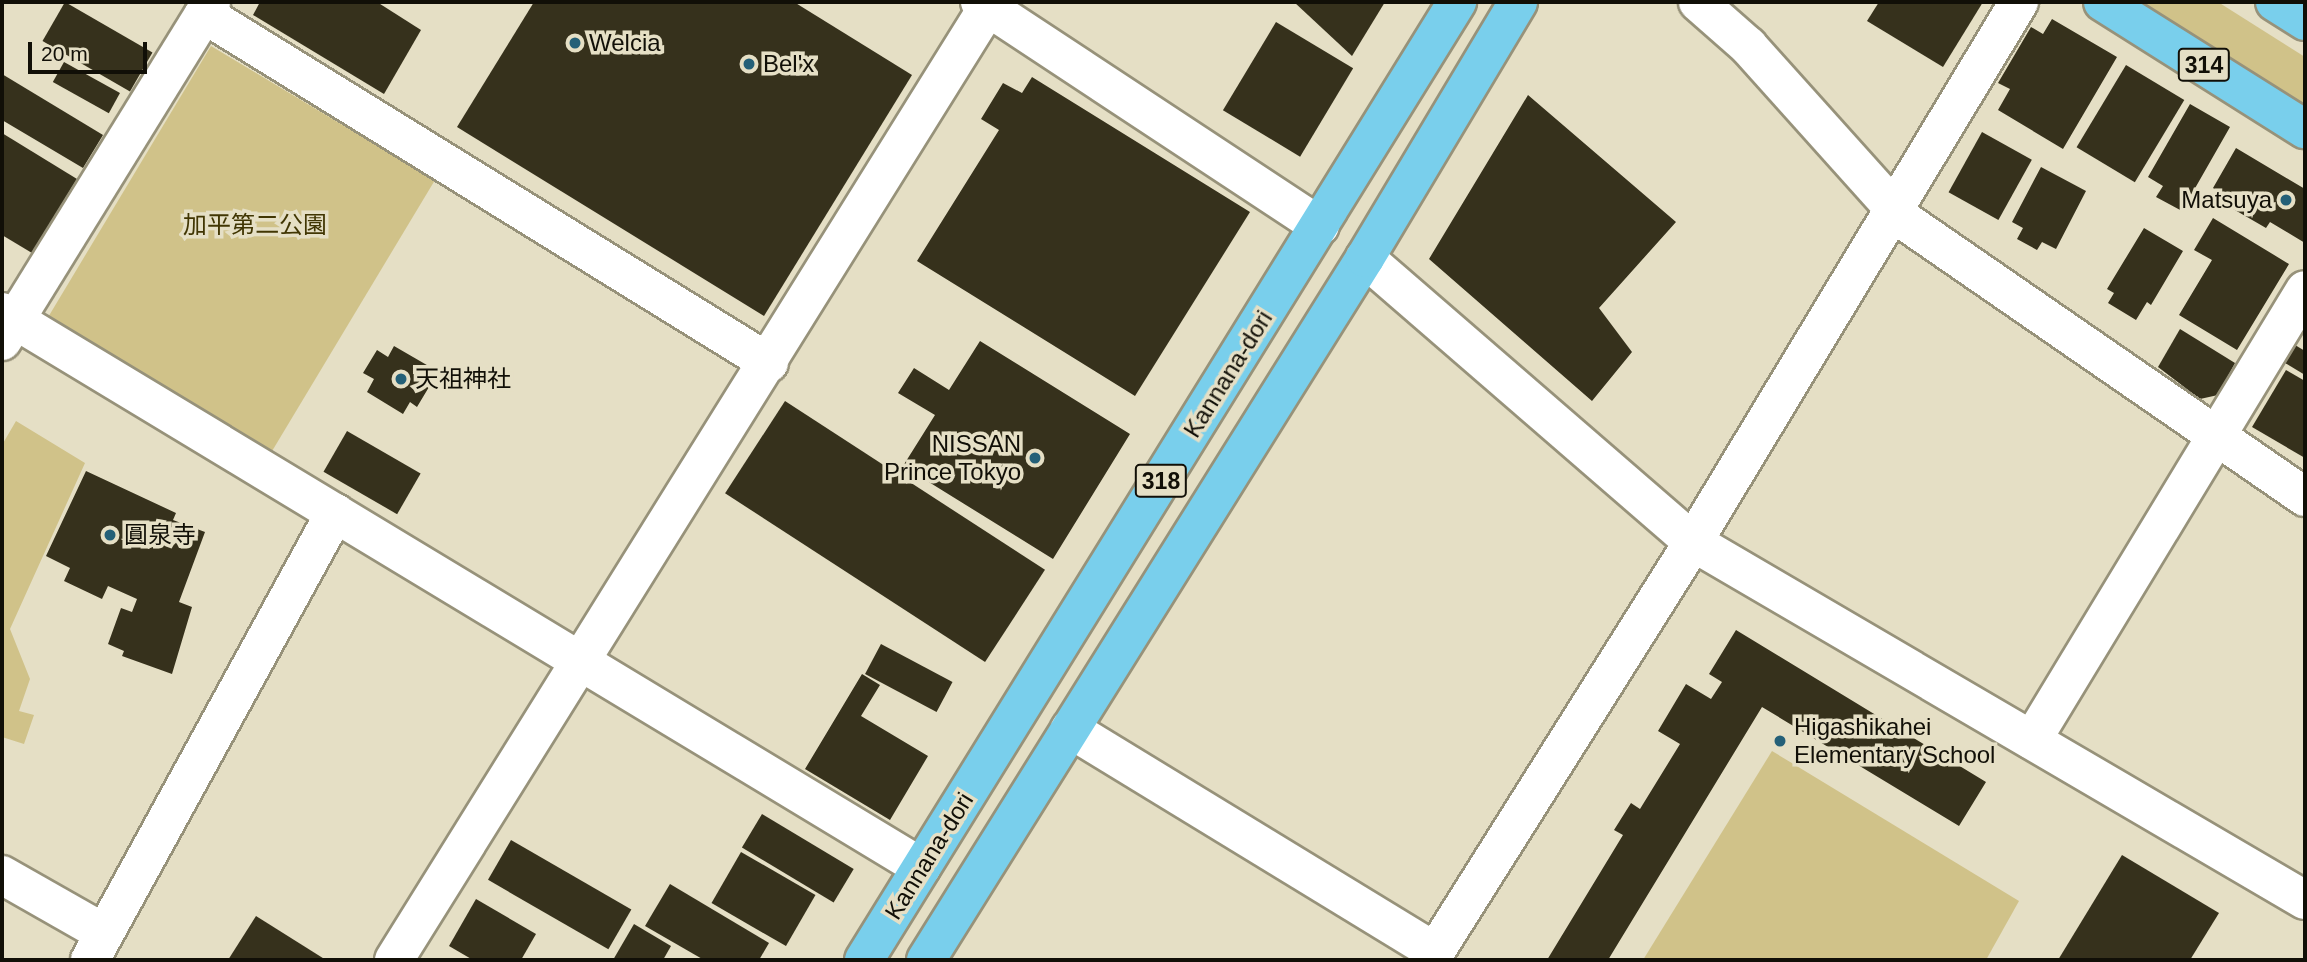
<!DOCTYPE html>
<meta charset="utf-8">
<style>
body{margin:0}
#map{position:relative;width:2307px;height:962px;overflow:hidden;background:#e5dfc5;font-family:Arial,"Noto Sans JP",sans-serif}
div>[style]{position:absolute}
.green>*{inset:0;background:#d0c289;transform-origin:0 0}
.building>*{inset:0;background:#36311c;transform-origin:0 0}
.roads{filter:drop-shadow(2px 0 #97927a) drop-shadow(-2px 0 #97927a) drop-shadow(0 2px #97927a) drop-shadow(0 -2px #97927a)}
.street>*{height:38px;margin:-19px;padding:0 19px;transform-origin:19px;border-radius:19px;background:#fff}
.secondary>*{height:38px;margin:-19px;padding:0 19px;transform-origin:19px;border-radius:19px;background:#fff}
.primary>*{height:38px;margin:-19px;padding:0 19px;transform-origin:19px;border-radius:19px;background:#79cfec}
.dots>*{width:19px;height:19px;translate:-50% -50%;box-sizing:border-box;border:4px solid #e5dfc5;border-radius:50%}
span{translate:-50% -50%;white-space:nowrap;text-align:center;line-height:1.15;-webkit-text-stroke:7px #e5dfc5;paint-order:stroke}
.shield-label span{padding:2px 5px;background:#e5dfc5;border:2px solid;border-radius:5px;-webkit-text-stroke-width:0}
.shield-label{font-size:23px;color:#110f07;font-weight:700}
.poi-label{font-size:24px;color:#110f07}
.left{translate:0 -50%;text-align:left}
.right{translate:-100% -50%;text-align:right}
.park-label{font-size:24px;color:#413603}
.street-label{font-size:24px;color:#110f07}
.frame{position:absolute;inset:0;border:4px solid #110f07;pointer-events:none}
.scale{position:absolute;left:28px;top:42px;width:119px;height:32px;box-sizing:border-box;border:4px solid #110f07;border-top:0;padding-left:9px;font-size:21px;line-height:24px;white-space:nowrap;color:#110f07;-webkit-text-stroke:5px #e5dfc5;paint-order:stroke}
</style>
<div id="map">
<div class="green">
<div style="clip-path:polygon(2136px 2px,2218px 2px,2305px 57px,2305px 109px)"></div>
<div style="left:211px;top:46px;width:261px;height:319px;rotate:31deg"></div>
<div style="clip-path:polygon(16px 421px,85px 463px,10px 629px,30px 679px,19px 711px,34px 715px,24px 744px,2px 737px,2px 445px)"></div>
<div style="clip-path:polygon(1772px 751px,2019px 901px,1986px 960px,1643px 960px)"></div>
</div>
<div class="building">
<div style="left:65px;top:2px;width:101px;height:45px;rotate:30deg"></div>
<div style="clip-path:polygon(260px 2px,377px 2px,421px 30px,384px 94px,253px 15px)"></div>
<div style="clip-path:polygon(534px 2px,794px 2px,912px 75px,764px 316px,457px 127px)"></div>
<div style="clip-path:polygon(1294px 2px,1385px 2px,1352px 56px)"></div>
<div style="clip-path:polygon(1879px 2px,1983px 2px,1943px 67px,1867px 21px)"></div>
<div style="clip-path:polygon(2052px 19px,2117px 57px,2063px 149px,1998px 110px,2010px 89px,1998px 83px,2031px 27px,2043px 34px)"></div>
<div style="left:1276px;top:22px;width:90px;height:103px;rotate:31deg"></div>
<div style="left:64px;top:62px;width:64px;height:23px;rotate:29deg"></div>
<div style="left:2126px;top:65px;width:68px;height:96px;rotate:31deg"></div>
<div style="clip-path:polygon(2px 74px,103px 135px,83px 168px,2px 120px)"></div>
<div style="clip-path:polygon(1032px 77px,1250px 212px,1135px 396px,917px 261px,999px 130px,981px 119px,1003px 83px,1022px 93px)"></div>
<div style="clip-path:polygon(1528px 95px,1676px 222px,1599px 308px,1632px 352px,1592px 401px,1429px 259px)"></div>
<div style="clip-path:polygon(2190px 104px,2230px 127px,2182px 211px,2156px 197px,2163px 186px,2148px 177px)"></div>
<div style="left:1982px;top:132px;width:57px;height:69px;rotate:29deg"></div>
<div style="clip-path:polygon(2px 133px,77px 179px,32px 253px,2px 235px)"></div>
<div style="clip-path:polygon(2236px 148px,2305px 189px,2305px 243px,2270px 222px,2266px 228px,2228px 206px,2232px 200px,2213px 188px)"></div>
<div style="clip-path:polygon(2041px 167px,2086px 191px,2056px 249px,2042px 242px,2037px 250px,2017px 239px,2023px 228px,2012px 222px)"></div>
<div style="clip-path:polygon(2213px 218px,2289px 264px,2237px 350px,2179px 315px,2212px 260px,2194px 250px)"></div>
<div style="clip-path:polygon(2144px 228px,2183px 251px,2151px 305px,2147px 302px,2136px 320px,2108px 303px,2114px 293px,2107px 289px)"></div>
<div style="clip-path:polygon(2180px 329px,2235px 363px,2218px 395px,2200px 399px,2158px 367px)"></div>
<div style="clip-path:polygon(980px 341px,1130px 434px,1053px 559px,903px 466px,935px 415px,898px 393px,914px 368px,949px 390px)"></div>
<div style="clip-path:polygon(2295px 345px,2305px 351px,2305px 375px,2285px 363px)"></div>
<div style="clip-path:polygon(394px 346px,432px 368px,426px 379px,432px 382px,417px 407px,410px 402px,403px 414px,367px 392px,374px 379px,363px 373px,377px 350px,388px 357px)"></div>
<div style="clip-path:polygon(2286px 370px,2305px 381px,2305px 458px,2252px 427px)"></div>
<div style="left:785px;top:401px;width:310px;height:110px;rotate:33deg"></div>
<div style="left:347px;top:431px;width:85px;height:47px;rotate:30deg"></div>
<div style="clip-path:polygon(86px 471px,176px 513px,173px 520px,205px 532px,179px 602px,192px 607px,172px 674px,122px 656px,124px 651px,108px 644px,121px 608px,132px 612px,137px 599px,108px 586px,102px 599px,64px 581px,70px 568px,46px 556px)"></div>
<div style="clip-path:polygon(1736px 630px,1986px 782px,1959px 826px,1762px 707px,1608px 960px,1547px 960px,1623px 835px,1614px 830px,1631px 803px,1640px 809px,1680px 744px,1658px 731px,1686px 684px,1711px 699px,1722px 682px,1709px 674px)"></div>
<div style="left:881px;top:644px;width:81px;height:34px;rotate:28deg"></div>
<div style="clip-path:polygon(862px 674px,880px 685px,861px 716px,928px 756px,890px 820px,805px 769px)"></div>
<div style="left:762px;top:814px;width:107px;height:39px;rotate:31deg"></div>
<div style="left:511px;top:840px;width:139px;height:46px;rotate:30deg"></div>
<div style="left:741px;top:852px;width:86px;height:59px;rotate:30deg"></div>
<div style="clip-path:polygon(2122px 855px,2219px 913px,2190px 960px,2058px 960px)"></div>
<div style="clip-path:polygon(670px 884px,769px 943px,759px 960px,704px 960px,645px 926px)"></div>
<div style="clip-path:polygon(476px 899px,536px 934px,521px 960px,473px 960px,449px 946px)"></div>
<div style="clip-path:polygon(256px 916px,326px 960px,228px 960px)"></div>
<div style="clip-path:polygon(634px 924px,671px 946px,663px 960px,613px 960px)"></div>
</div>
<div class="roads">
<div class="street">
<div style="left:1698px;top:2px;width:67px;rotate:41.3deg"></div>
<div style="left:1748px;top:46px;width:235px;rotate:48.1deg"></div>
<div style="left:1905px;top:221px;width:486px;rotate:34.6deg"></div>
<div style="left:204px;top:14px;width:664px;rotate:31.7deg"></div>
<div style="left:1365px;top:258px;width:434px;rotate:40.9deg"></div>
<div style="left:1693px;top:542px;width:709px;rotate:30.33deg"></div>
<div style="left:2px;top:312px;width:1074px;rotate:31.13deg"></div>
<div style="left:2px;top:341px;width:398px;rotate:-58.3deg"></div>
<div style="left:1070px;top:729px;width:428px;rotate:31.4deg"></div>
<div style="left:2032px;top:740px;width:526px;rotate:-58.76deg"></div>
<div style="left:2px;top:875px;width:117px;rotate:29.6deg"></div>
<div style="left:90px;top:960px;width:510px;rotate:-61.27deg"></div>
<div style="left:394px;top:960px;width:1129px;rotate:-58.07deg"></div>
<div style="left:1430px;top:960px;width:494px;rotate:-57.8deg"></div>
<div style="left:1693px;top:542px;width:631px;rotate:-58.88deg"></div>
</div>
<div class="secondary">
<div style="left:980px;top:2px;width:407px;rotate:33.4deg"></div>
</div>
<div class="primary">
<div style="left:2103px;top:2px;width:239px;rotate:32.2deg"></div>
<div style="left:2275px;top:2px;width:36px;rotate:32deg"></div>
<div style="left:864px;top:960px;width:1127px;rotate:-58.24deg"></div>
<div style="left:926px;top:960px;width:828px;rotate:-57.98deg"></div>
<div style="left:1365px;top:258px;width:298px;rotate:-59.1deg"></div>
</div>
</div>
<div class="dots">
<div style="left:575px;top:43px;background:#246078"></div>
<div style="left:749px;top:64px;background:#246078"></div>
<div style="left:2286px;top:200px;background:#246078"></div>
<div style="left:401px;top:379px;background:#246078"></div>
<div style="left:1035px;top:458px;background:#246078"></div>
<div style="left:110px;top:535px;background:#246078"></div>
<div style="left:1780px;top:741px;background:#246078"></div>
</div>
<div class="shield-label">
<span style="left:2204px;top:65px">314</span>
<span style="left:1161px;top:481px">318</span>
</div>
<div class="poi-label">
<span class="left" style="left:589px;top:43px">Welcia</span>
<span class="left" style="left:763px;top:64px">Bel'x</span>
<span class="right" style="left:2272px;top:200px">Matsuya</span>
<span class="left" style="left:415px;top:379px">天祖神社</span>
<span class="right" style="left:1021px;top:458px">NISSAN<br>Prince Tokyo</span>
<span class="left" style="left:124px;top:535px">圓泉寺</span>
<span class="left" style="left:1794px;top:741px">Higashikahei<br>Elementary School</span>
</div>
<div class="park-label">
<span style="left:255px;top:225px">加平第二公園</span>
</div>
<div class="street-label">
<span style="left:1228px;top:374px;rotate:-58deg">Kannana-dori</span>
<span style="left:929px;top:856px;rotate:-58deg">Kannana-dori</span>
</div>
<div class="frame"></div>
<div class="scale">20 m</div>
</div>
